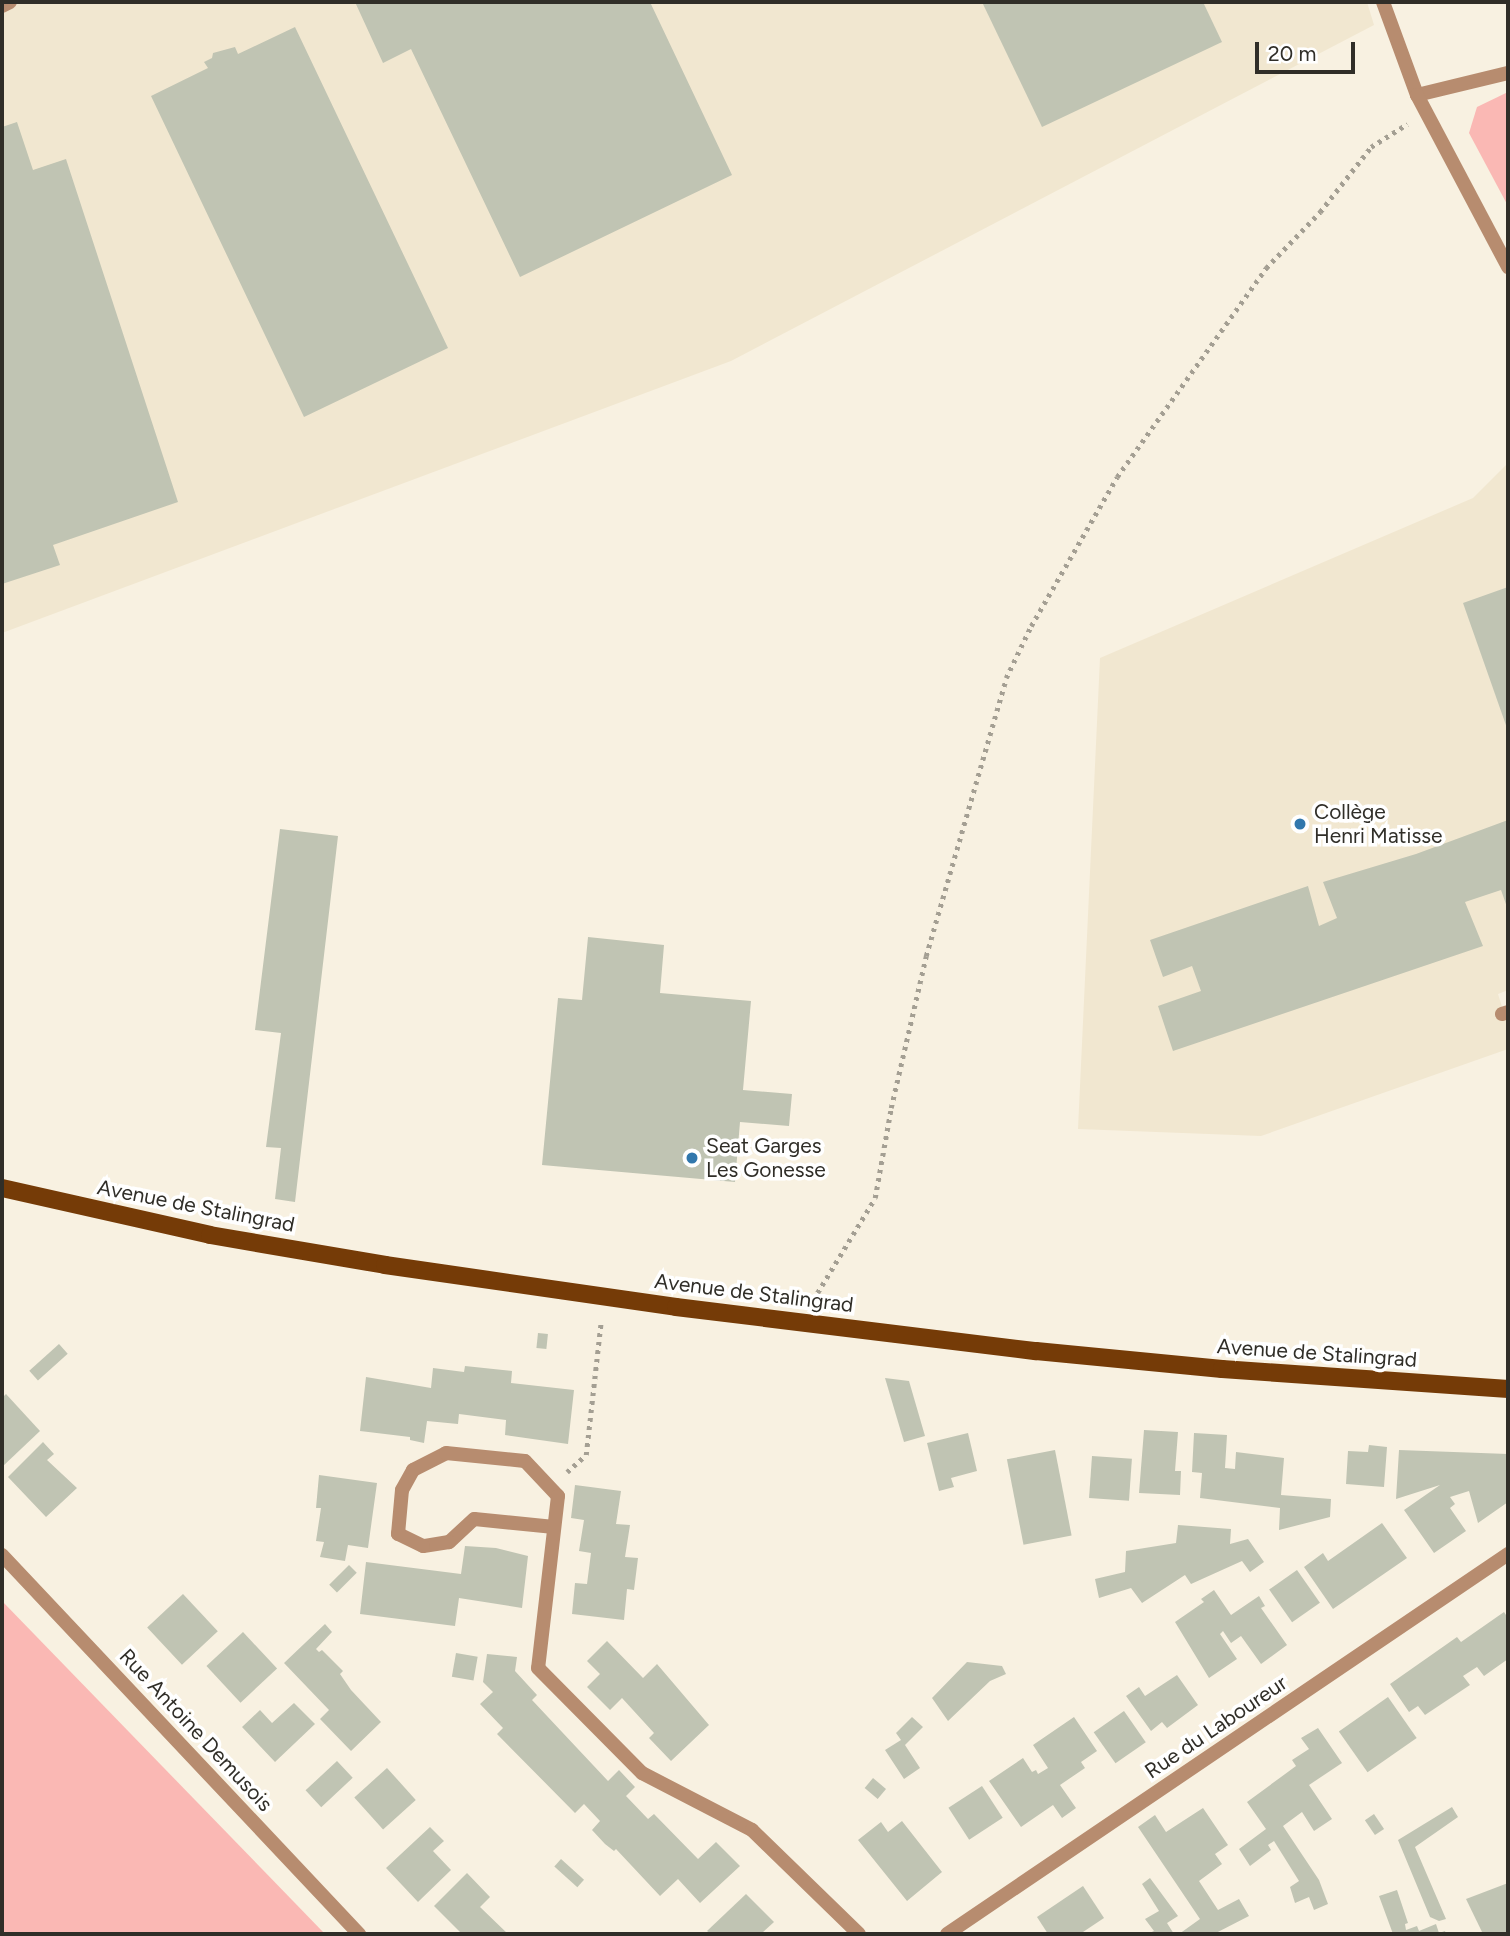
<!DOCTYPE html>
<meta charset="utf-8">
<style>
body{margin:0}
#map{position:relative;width:1510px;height:1936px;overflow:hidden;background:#f8f1e1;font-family:Figtree,sans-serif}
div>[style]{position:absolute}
.built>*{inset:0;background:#f1e7d0}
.green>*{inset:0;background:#fab8b4}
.building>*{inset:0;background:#c0c4b3;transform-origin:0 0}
.path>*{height:4.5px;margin-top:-2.25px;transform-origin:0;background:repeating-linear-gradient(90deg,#a49f93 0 3.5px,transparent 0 8.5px)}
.service>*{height:14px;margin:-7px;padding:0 7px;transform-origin:7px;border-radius:7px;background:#b78c6f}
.minor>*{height:14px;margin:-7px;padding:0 7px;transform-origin:7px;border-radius:7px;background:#b78c6f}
.tertiary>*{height:14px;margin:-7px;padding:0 7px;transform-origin:7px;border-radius:7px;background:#b78c6f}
.primary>*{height:18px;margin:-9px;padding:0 9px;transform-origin:9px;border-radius:9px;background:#753b07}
.dots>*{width:19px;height:19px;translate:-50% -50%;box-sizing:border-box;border:4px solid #fff;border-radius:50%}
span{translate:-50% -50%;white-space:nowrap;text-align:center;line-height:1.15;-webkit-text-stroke:7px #fff;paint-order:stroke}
.poi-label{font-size:21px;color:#302e28}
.left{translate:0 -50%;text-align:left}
.street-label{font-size:21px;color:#302e28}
.frame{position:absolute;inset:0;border:4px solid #302e28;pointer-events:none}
.scale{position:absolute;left:1255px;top:42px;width:100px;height:32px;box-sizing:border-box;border:4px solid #302e28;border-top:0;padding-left:9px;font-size:21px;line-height:24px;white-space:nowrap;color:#302e28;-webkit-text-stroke:5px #fff;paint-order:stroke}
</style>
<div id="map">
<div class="built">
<div style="clip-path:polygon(2px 2px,1367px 2px,1374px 25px,731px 361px,2px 633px)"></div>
<div style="clip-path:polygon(1508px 463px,1508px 990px,1498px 994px,1508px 1026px,1508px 1049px,1261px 1136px,1078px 1129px,1100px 658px,1473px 498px)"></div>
</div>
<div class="green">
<div style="clip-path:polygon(1508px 92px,1508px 206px,1469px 133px,1477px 107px)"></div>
<div style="clip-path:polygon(2px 1601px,325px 1934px,2px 1934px)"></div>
</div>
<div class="building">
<div style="clip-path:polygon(355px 2px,650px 2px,732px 175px,520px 277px,411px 49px,383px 63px)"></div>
<div style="clip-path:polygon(982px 2px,1203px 2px,1222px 42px,1042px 127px)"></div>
<div style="clip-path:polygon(295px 27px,448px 348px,304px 417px,151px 96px,208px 68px,204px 62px,212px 58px,213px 53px,235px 47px,238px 54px)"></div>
<div style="clip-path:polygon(17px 122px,33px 170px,66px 159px,178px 502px,53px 545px,60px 565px,2px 584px,2px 127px)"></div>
<div style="clip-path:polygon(1508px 587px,1508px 731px,1463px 603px)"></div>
<div style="clip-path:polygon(1508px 820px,1508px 910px,1501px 890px,1465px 902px,1483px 946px,1173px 1051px,1158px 1006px,1201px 991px,1192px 966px,1163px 977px,1150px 940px,1308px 886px,1319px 926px,1337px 918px,1323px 882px,1416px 854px)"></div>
<div style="clip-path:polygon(280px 829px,338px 836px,295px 1202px,275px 1199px,281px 1148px,266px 1147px,281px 1033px,255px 1030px)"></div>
<div style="clip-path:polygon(588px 937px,664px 945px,660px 993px,751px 1001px,743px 1090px,792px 1094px,789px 1126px,740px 1122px,735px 1182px,542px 1165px,558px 998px,582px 1000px)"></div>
<div style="left:538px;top:1333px;width:10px;height:15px;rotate:6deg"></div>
<div style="left:59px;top:1344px;width:13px;height:40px;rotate:48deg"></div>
<div style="clip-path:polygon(465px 1366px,512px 1371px,511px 1383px,574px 1390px,568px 1444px,505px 1435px,506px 1420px,459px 1414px,458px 1424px,427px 1421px,424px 1443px,410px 1440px,410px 1437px,360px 1431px,366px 1377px,431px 1388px,433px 1368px,464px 1372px)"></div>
<div style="clip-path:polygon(885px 1378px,909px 1381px,925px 1436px,904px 1442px)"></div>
<div style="clip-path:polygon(6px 1394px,40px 1431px,2px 1467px,2px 1398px)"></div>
<div style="clip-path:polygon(1144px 1430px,1178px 1432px,1175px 1471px,1181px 1471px,1180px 1495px,1139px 1493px)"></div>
<div style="clip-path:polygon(968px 1433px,977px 1471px,951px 1478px,954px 1487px,939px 1491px,927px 1443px)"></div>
<div style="clip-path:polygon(1194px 1433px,1227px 1435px,1225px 1468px,1235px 1469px,1236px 1452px,1284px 1458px,1281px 1495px,1331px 1499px,1330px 1517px,1279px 1530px,1280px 1508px,1200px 1498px,1202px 1473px,1192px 1472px)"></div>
<div style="clip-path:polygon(43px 1442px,54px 1454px,47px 1460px,77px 1488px,46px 1517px,8px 1477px)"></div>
<div style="clip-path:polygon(1369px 1445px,1387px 1447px,1384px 1487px,1346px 1484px,1348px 1451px,1368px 1452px)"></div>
<div style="left:1055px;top:1450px;width:87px;height:49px;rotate:79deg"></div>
<div style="clip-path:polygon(1399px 1450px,1508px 1454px,1508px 1502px,1478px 1523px,1469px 1491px,1450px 1497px,1455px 1504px,1450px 1508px,1466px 1531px,1434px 1553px,1404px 1510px,1440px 1485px,1396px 1499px)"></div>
<div style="left:1092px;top:1456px;width:40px;height:42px;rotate:4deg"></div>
<div style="clip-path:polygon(319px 1475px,377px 1483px,368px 1548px,348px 1545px,345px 1561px,320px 1557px,324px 1542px,316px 1541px,321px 1508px,316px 1508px)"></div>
<div style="clip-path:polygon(575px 1485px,621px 1491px,616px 1524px,630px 1525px,625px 1557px,638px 1558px,634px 1590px,627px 1589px,624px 1620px,572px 1614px,575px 1583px,587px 1584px,591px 1553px,579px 1551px,584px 1520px,571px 1518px)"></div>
<div style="clip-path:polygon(1382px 1523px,1407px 1558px,1333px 1609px,1304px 1567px,1323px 1553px,1328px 1561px)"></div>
<div style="clip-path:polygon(1178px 1525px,1231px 1529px,1230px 1544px,1248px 1539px,1264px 1562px,1250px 1572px,1242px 1561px,1191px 1584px,1185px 1575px,1142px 1603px,1131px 1588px,1099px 1598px,1095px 1579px,1125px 1572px,1126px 1551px,1176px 1543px)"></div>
<div style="clip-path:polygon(465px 1546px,496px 1548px,528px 1556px,522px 1608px,459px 1598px,455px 1626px,360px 1614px,366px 1562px,461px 1574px)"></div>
<div style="left:349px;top:1565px;width:11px;height:28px;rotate:45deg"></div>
<div style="left:1297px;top:1570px;width:40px;height:34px;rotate:55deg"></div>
<div style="clip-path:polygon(1214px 1590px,1231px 1615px,1259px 1596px,1265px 1606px,1261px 1608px,1287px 1645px,1261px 1664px,1241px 1636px,1231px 1643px,1223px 1631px,1220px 1634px,1237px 1659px,1209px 1678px,1175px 1622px,1204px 1602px,1201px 1599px)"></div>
<div style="left:183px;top:1594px;width:51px;height:49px;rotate:47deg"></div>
<div style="clip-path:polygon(1504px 1612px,1508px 1618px,1508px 1659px,1484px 1676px,1477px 1667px,1463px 1676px,1470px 1685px,1425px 1715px,1418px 1706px,1409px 1712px,1390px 1684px,1457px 1637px,1461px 1642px)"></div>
<div style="clip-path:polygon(325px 1624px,332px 1632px,316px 1649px,319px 1652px,322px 1650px,343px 1671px,340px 1674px,351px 1690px,381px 1722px,351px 1751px,320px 1719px,329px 1710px,284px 1663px)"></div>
<div style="left:243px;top:1632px;width:50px;height:50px;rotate:47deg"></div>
<div style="clip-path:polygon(607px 1641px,643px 1678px,657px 1664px,709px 1725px,671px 1761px,649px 1738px,654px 1733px,622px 1698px,610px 1710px,587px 1687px,600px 1674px,587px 1661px)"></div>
<div style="left:456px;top:1653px;width:22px;height:24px;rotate:10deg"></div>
<div style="clip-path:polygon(487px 1654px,517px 1657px,515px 1671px,537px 1695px,532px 1700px,608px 1781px,619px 1770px,635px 1787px,626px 1796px,648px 1819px,654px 1814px,698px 1859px,716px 1842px,740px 1866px,700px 1903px,678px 1879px,660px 1896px,616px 1849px,614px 1851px,605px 1844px,592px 1830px,600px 1821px,584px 1804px,575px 1813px,497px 1734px,503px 1728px,480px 1704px,493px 1692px,483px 1682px)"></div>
<div style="clip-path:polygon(967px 1662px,1002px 1666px,1006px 1674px,990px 1681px,948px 1721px,932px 1698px)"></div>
<div style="clip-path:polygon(1177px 1675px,1198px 1705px,1167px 1728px,1162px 1722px,1151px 1731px,1126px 1696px,1139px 1687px,1145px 1696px)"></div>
<div style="left:1388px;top:1697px;width:50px;height:60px;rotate:55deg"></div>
<div style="clip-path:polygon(294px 1703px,315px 1724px,275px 1762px,242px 1727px,260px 1710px,272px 1723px)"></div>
<div style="left:1124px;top:1711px;width:38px;height:37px;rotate:55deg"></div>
<div style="clip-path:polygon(912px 1717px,923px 1727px,905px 1745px,920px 1768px,904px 1779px,885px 1750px,901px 1740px,896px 1733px)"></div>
<div style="clip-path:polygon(1074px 1717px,1097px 1751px,1081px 1762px,1085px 1768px,1060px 1785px,1076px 1808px,1062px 1818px,1053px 1805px,1021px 1827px,989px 1781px,1023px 1758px,1032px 1772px,1036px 1770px,1038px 1774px,1048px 1768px,1033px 1745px)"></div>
<div style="clip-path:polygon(1318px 1728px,1342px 1763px,1309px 1785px,1332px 1819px,1314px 1831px,1302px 1812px,1283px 1826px,1319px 1880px,1328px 1904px,1314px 1910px,1309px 1897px,1295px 1903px,1290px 1887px,1299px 1881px,1274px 1841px,1268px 1845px,1271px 1850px,1250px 1866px,1239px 1849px,1266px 1829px,1247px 1802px,1296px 1766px,1292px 1760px,1309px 1749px,1301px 1738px)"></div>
<div style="left:337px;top:1761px;width:23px;height:43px;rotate:47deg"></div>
<div style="left:387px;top:1768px;width:43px;height:44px;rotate:48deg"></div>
<div style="left:873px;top:1778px;width:17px;height:13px;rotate:40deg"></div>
<div style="left:982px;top:1786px;width:38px;height:40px;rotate:57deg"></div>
<div style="clip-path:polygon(1452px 1807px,1458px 1817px,1415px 1847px,1446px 1919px,1439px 1921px,1430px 1917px,1398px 1840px)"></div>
<div style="clip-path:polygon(1203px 1808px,1228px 1845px,1215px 1854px,1222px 1864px,1199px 1881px,1218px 1910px,1239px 1899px,1249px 1916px,1214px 1934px,1179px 1934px,1200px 1919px,1138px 1827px,1155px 1815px,1166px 1832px)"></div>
<div style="left:1374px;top:1814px;width:18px;height:11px;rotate:56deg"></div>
<div style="clip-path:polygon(902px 1821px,942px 1872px,907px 1901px,858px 1840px,881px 1822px,888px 1832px)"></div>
<div style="clip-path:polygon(430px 1827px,444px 1841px,433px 1851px,451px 1870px,418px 1902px,386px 1868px)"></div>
<div style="left:561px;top:1859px;width:31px;height:10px;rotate:42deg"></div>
<div style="clip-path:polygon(467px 1873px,490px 1897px,480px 1907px,508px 1934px,462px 1934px,434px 1906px)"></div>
<div style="clip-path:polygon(1150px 1878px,1178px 1916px,1167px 1923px,1174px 1934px,1147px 1934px,1154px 1931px,1145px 1919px,1159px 1911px,1142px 1884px)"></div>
<div style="clip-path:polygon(1508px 1883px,1508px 1934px,1483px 1934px,1466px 1899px)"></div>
<div style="clip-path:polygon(1083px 1886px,1104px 1918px,1080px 1934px,1048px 1934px,1037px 1917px)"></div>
<div style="clip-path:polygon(1397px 1890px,1408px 1923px,1405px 1924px,1406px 1930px,1417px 1926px,1419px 1931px,1436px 1924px,1439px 1933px,1445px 1931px,1446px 1934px,1393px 1934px,1379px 1896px)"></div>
<div style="clip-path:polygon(746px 1894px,774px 1922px,761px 1934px,711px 1934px,707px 1931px)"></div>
</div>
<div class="path">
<div style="left:813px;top:1300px;width:119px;rotate:-58.7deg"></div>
<div style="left:875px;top:1198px;width:91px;rotate:-79.9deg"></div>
<div style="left:891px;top:1108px;width:156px;rotate:-77deg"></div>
<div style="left:926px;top:956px;width:289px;rotate:-73.9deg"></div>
<div style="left:1006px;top:678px;width:58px;rotate:-64.3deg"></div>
<div style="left:1031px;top:626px;width:172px;rotate:-60deg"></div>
<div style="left:1117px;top:477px;width:257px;rotate:-54.5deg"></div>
<div style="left:1266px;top:268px;width:78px;rotate:-46deg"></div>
<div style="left:1320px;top:212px;width:83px;rotate:-51.9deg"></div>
<div style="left:1371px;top:147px;width:43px;rotate:-32.6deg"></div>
<div style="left:567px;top:1472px;width:25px;rotate:-42deg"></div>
<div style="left:586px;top:1455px;width:134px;rotate:-83.6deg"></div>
</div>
<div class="service">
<div style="left:1502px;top:1014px;width:6px;rotate:-18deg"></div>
</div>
<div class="minor">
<div style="left:2px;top:6px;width:9px;rotate:-27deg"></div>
<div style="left:1417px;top:95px;width:94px;rotate:-13.6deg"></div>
<div style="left:554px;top:1527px;width:80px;rotate:-174.3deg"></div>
<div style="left:474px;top:1519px;width:34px;rotate:137deg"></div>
<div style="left:449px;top:1542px;width:26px;rotate:171deg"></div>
<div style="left:423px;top:1546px;width:28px;rotate:-154deg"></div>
<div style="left:398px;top:1534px;width:44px;rotate:-84.8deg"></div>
<div style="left:402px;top:1490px;width:23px;rotate:-61deg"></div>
<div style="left:413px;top:1470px;width:37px;rotate:-27deg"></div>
<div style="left:446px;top:1453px;width:79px;rotate:5.8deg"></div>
<div style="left:525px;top:1461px;width:48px;rotate:46.7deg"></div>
<div style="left:558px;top:1496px;width:173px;rotate:96.6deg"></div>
<div style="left:538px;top:1668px;width:148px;rotate:45.3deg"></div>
<div style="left:642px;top:1773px;width:124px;rotate:27.4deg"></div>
<div style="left:752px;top:1830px;width:149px;rotate:44.2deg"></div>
<div style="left:2px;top:1555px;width:521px;rotate:46.71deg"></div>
<div style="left:947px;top:1934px;width:678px;rotate:-34.11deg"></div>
</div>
<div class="tertiary">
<div style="left:1383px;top:2px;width:99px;rotate:69.9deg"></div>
<div style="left:1417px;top:95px;width:195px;rotate:62.1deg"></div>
</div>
<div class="primary">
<div style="left:2px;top:1188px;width:213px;rotate:12.7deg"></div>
<div style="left:210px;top:1235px;width:178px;rotate:9.7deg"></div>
<div style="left:385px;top:1265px;width:294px;rotate:8.2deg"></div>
<div style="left:676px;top:1307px;width:363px;rotate:7deg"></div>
<div style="left:1036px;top:1351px;width:187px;rotate:5.5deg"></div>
<div style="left:1222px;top:1369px;width:287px;rotate:4deg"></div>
</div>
<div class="dots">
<div style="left:1300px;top:824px;background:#3177ac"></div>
<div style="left:692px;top:1158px;background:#3177ac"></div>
</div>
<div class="poi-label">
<span class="left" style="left:1314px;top:824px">Collège<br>Henri Matisse</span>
<span class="left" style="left:706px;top:1158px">Seat Garges<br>Les Gonesse</span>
</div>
<div class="street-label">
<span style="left:196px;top:1206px;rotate:11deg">Avenue de Stalingrad</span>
<span style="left:754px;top:1293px;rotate:7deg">Avenue de Stalingrad</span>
<span style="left:1317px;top:1353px;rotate:4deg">Avenue de Stalingrad</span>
<span style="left:1216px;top:1727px;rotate:-34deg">Rue du Laboureur</span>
<span style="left:196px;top:1730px;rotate:47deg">Rue Antoine Demusois</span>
</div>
<div class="frame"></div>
<div class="scale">20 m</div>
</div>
